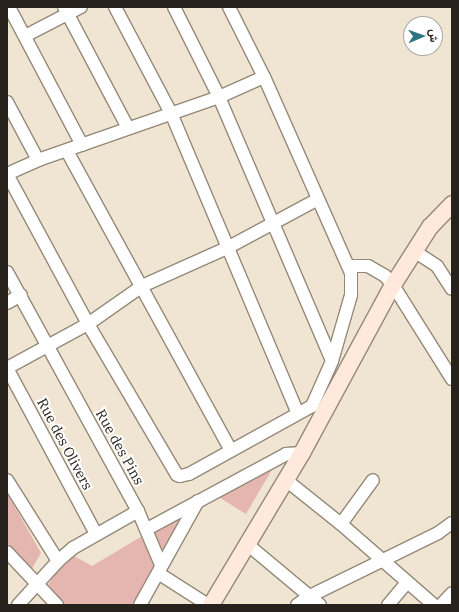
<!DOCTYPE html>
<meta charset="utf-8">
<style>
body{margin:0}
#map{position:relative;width:459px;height:612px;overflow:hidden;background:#f0e5d2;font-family:"IBM Plex Serif",Vazirmatn,serif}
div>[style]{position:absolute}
.green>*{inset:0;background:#e5b6af}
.roads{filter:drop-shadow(1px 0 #948978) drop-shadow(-1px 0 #948978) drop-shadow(0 1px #948978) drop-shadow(0 -1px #948978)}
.minor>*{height:12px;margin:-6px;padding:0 6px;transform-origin:6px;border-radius:6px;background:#fff}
.secondary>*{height:16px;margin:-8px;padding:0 8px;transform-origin:8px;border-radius:8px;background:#fee9dc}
span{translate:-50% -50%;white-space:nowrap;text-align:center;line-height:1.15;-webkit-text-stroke:4px #fff;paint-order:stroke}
.street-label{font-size:14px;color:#27231c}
.frame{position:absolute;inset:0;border:8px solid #27231c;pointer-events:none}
.north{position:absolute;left:403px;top:16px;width:40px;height:40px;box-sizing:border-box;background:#fff;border:1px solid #a9a7a4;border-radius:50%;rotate:88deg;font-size:11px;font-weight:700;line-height:16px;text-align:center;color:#27231c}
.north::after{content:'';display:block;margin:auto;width:14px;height:18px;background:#2e7580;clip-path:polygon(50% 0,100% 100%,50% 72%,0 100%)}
</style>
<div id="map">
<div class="green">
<div style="clip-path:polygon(273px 468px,246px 514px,217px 496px)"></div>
<div style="clip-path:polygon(7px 493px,41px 553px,31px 570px,7px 543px)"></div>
<div style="clip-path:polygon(184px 513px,163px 553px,153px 529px)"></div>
<div style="clip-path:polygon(144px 535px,157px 566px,135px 605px,65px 605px,48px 585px,63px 562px,74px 556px,92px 566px)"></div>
</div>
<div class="roads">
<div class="minor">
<div style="left:9px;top:7px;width:156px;rotate:62.1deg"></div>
<div style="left:64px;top:7px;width:137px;rotate:62.1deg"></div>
<div style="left:115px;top:7px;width:120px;rotate:62.2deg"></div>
<div style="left:171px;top:113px;width:326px;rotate:67.1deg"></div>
<div style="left:174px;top:7px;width:101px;rotate:63.4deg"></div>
<div style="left:219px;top:97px;width:287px;rotate:66.8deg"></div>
<div style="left:25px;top:36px;width:63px;rotate:-27.4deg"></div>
<div style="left:7px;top:102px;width:66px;rotate:61.9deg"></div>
<div style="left:67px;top:151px;width:341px;rotate:61.3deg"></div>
<div style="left:7px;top:174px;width:170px;rotate:61.6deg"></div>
<div style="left:88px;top:324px;width:175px;rotate:59.5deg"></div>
<div style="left:177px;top:475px;width:3px;rotate:18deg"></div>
<div style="left:180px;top:476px;width:9px;rotate:-13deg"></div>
<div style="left:189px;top:474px;width:141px;rotate:-28.9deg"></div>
<div style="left:312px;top:406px;width:49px;rotate:-66deg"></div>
<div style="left:332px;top:361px;width:69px;rotate:-73.9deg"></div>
<div style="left:351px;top:295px;width:22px;rotate:-90deg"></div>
<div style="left:351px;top:273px;width:214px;rotate:-113.9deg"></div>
<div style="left:264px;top:77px;width:78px;rotate:-116.6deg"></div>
<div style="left:7px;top:174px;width:34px;rotate:-24deg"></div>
<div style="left:38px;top:160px;width:192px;rotate:-19.2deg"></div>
<div style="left:219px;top:97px;width:49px;rotate:-24deg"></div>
<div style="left:414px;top:251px;width:27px;rotate:33deg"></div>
<div style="left:437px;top:266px;width:27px;rotate:57deg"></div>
<div style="left:349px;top:266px;width:19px"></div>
<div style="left:368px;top:266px;width:20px;rotate:30deg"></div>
<div style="left:385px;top:276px;width:12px;rotate:48deg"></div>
<div style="left:393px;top:285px;width:111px;rotate:57.9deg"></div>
<div style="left:7px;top:272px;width:273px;rotate:61.3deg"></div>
<div style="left:138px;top:511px;width:59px;rotate:66.9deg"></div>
<div style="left:7px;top:303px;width:16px;rotate:-30deg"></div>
<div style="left:7px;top:368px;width:92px;rotate:-28.5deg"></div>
<div style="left:88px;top:324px;width:66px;rotate:-35.1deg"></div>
<div style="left:142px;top:286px;width:93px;rotate:-24.1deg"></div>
<div style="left:227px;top:248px;width:103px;rotate:-28.3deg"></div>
<div style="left:7px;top:368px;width:188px;rotate:61.8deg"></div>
<div style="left:7px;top:480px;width:96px;rotate:57.8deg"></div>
<div style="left:286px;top:480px;width:70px;rotate:38.7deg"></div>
<div style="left:341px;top:524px;width:123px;rotate:41.1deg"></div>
<div style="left:341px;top:524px;width:54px;rotate:-54deg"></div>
<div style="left:147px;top:529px;width:158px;rotate:-28.3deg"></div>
<div style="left:286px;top:454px;width:16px;rotate:-4deg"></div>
<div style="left:247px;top:544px;width:95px;rotate:39.9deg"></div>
<div style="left:7px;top:552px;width:73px;rotate:46.7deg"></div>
<div style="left:158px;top:573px;width:59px;rotate:32.6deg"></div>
<div style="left:18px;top:605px;width:59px;rotate:-47.7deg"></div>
<div style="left:58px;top:561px;width:20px;rotate:-41deg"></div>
<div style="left:73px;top:548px;width:75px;rotate:-29.6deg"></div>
<div style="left:140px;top:605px;width:119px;rotate:-60.9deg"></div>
<div style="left:297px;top:605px;width:16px;rotate:-35deg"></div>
<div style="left:310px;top:596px;width:143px;rotate:-26.2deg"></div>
<div style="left:438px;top:533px;width:17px;rotate:-36deg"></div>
<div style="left:388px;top:605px;width:30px;rotate:-50deg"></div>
<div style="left:441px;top:605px;width:16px;rotate:-47deg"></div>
</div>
<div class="secondary">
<div style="left:211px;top:605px;width:177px;rotate:-59.1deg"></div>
<div style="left:302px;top:453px;width:191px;rotate:-61.6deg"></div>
<div style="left:393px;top:285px;width:69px;rotate:-57.5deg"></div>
<div style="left:430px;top:227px;width:32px;rotate:-46deg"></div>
</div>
</div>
<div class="street-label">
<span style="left:65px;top:444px;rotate:62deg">Rue des Olivers</span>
<span style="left:120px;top:447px;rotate:61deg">Rue des Pins</span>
</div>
<div class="frame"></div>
<div class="north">ش</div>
</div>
